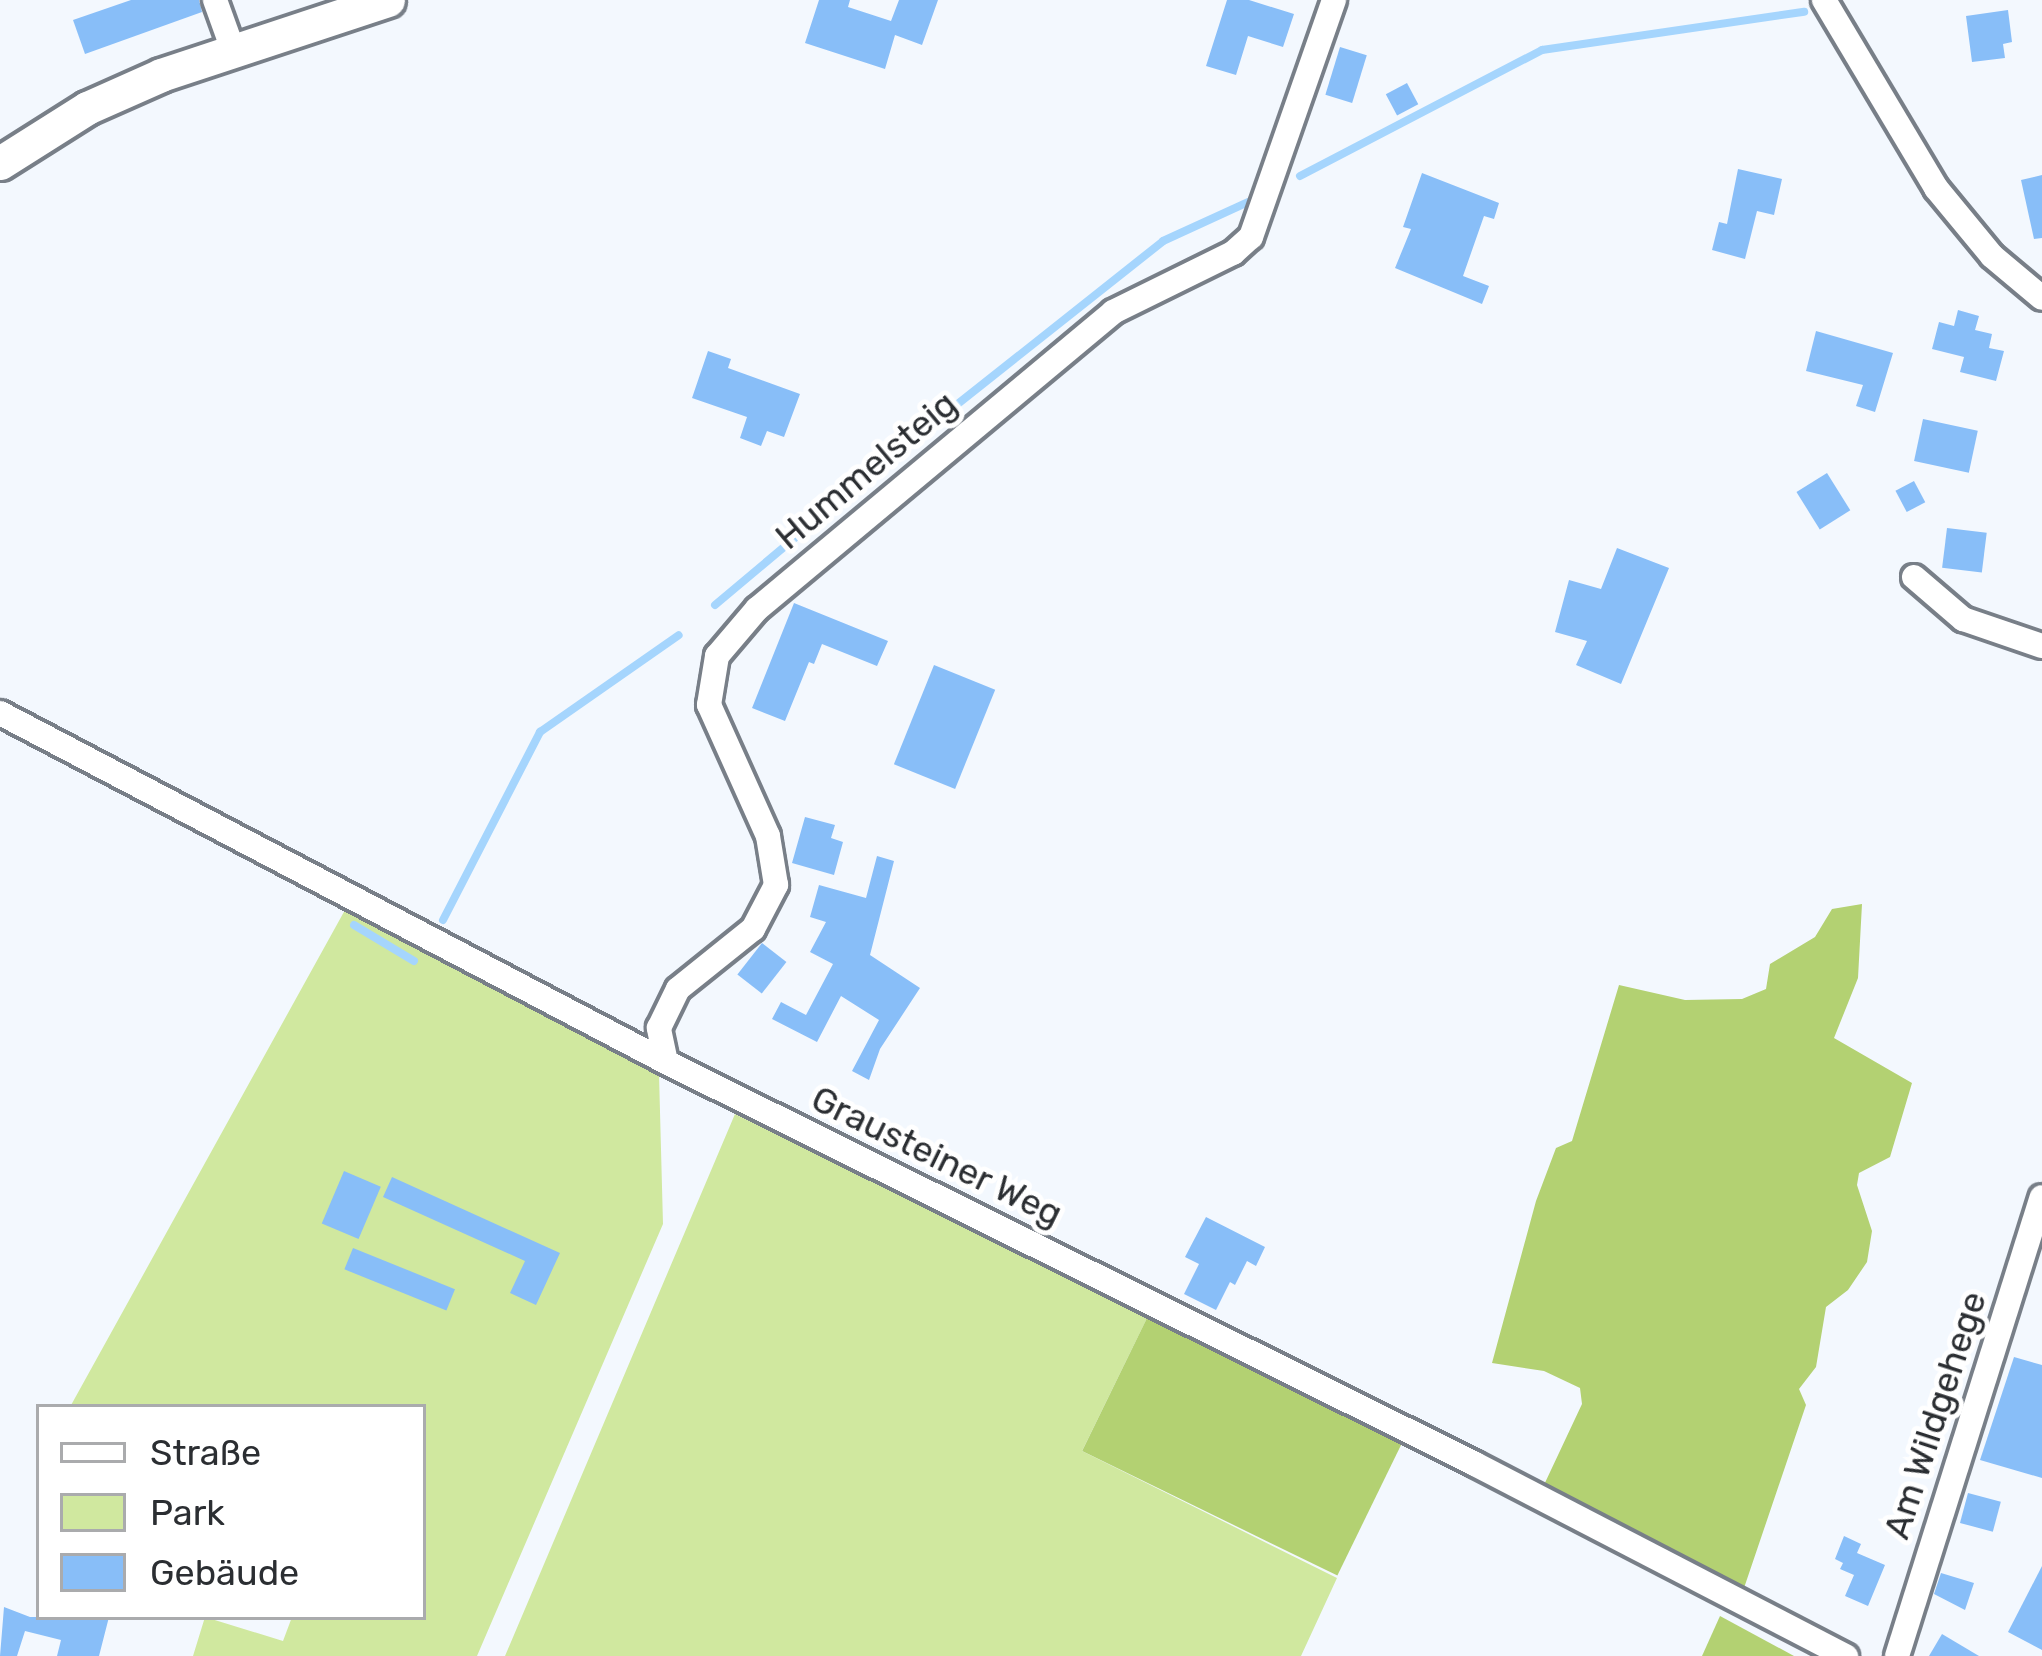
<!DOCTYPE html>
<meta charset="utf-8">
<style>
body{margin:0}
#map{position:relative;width:2042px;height:1656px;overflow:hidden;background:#f3f8fe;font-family:Rubik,sans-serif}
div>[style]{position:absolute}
.green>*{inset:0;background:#d0e89f}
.forest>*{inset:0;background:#b3d172;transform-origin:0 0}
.stream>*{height:8px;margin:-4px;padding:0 4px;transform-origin:4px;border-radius:4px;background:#a5d5fd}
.building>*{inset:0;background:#88bef8;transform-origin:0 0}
.roads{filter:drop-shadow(3px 0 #787f88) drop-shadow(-3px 0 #787f88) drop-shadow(0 3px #787f88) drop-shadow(0 -3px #787f88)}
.minor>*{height:24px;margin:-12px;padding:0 12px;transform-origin:12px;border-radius:12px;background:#fff}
.secondary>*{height:33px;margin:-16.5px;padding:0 16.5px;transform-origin:16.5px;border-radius:16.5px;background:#fff}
span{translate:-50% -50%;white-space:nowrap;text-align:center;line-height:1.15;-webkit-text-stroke:10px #fff;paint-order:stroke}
.street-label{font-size:36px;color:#2b2e32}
.legend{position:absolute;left:36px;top:1404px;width:390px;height:216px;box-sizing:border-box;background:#fff;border:3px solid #aaabad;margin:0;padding:15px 21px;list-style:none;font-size:36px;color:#2b2e32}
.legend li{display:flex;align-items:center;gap:24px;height:60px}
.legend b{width:60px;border:3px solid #aaabad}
</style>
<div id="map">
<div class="green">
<div style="clip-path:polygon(345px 910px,659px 1074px,663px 1224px,477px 1656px,193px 1656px,205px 1617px,283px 1641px,292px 1617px,423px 1617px,423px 1407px,70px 1407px)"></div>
<div style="clip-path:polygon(735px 1114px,1147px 1318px,1082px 1451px,1337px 1578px,1301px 1656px,505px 1656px)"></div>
</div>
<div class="forest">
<div style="clip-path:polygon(1862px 904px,1858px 978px,1834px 1038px,1912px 1083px,1890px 1157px,1859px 1173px,1857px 1185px,1872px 1231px,1867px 1262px,1848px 1290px,1826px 1307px,1816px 1367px,1799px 1389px,1806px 1405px,1743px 1591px,1543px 1487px,1582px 1404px,1580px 1388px,1544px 1371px,1492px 1363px,1536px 1201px,1556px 1148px,1572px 1141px,1619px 985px,1685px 1000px,1742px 999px,1766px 989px,1770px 964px,1815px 937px,1832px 909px)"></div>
<div style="left:1147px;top:1318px;width:284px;height:148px;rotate:26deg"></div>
<div style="clip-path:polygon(1720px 1616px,1794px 1656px,1702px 1656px)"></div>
</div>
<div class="stream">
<div style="left:1300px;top:176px;width:273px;rotate:-27.5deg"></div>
<div style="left:1542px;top:50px;width:265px;rotate:-8.3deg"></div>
<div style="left:916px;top:437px;width:315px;rotate:-38.4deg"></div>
<div style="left:1163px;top:241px;width:94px;rotate:-24.6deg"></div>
<div style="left:715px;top:605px;width:227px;rotate:-40deg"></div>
<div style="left:443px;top:920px;width:212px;rotate:-62.7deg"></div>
<div style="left:540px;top:732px;width:169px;rotate:-34.9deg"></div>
<div style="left:354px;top:925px;width:70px;rotate:31deg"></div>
</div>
<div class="building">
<div style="clip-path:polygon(131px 0,199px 0,202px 12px,85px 54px,73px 20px)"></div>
<div style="clip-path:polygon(819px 0,850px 0,848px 7px,891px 21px,899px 0,938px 0,922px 45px,895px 35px,885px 69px,805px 43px)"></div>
<div style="clip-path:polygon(1227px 0,1249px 0,1294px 14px,1283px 47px,1248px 36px,1236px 75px,1206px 66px)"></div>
<div style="clip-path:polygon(2008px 10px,2012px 42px,2003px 44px,2005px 58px,1972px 62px,1966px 16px)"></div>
<div style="left:1340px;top:47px;width:28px;height:50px;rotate:17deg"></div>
<div style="left:1407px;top:83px;width:24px;height:24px;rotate:62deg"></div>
<div style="clip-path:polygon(1738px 169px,1782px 179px,1774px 215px,1757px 211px,1745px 259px,1712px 250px,1719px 222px,1727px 224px)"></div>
<div style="clip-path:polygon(1422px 173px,1499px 203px,1494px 219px,1484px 216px,1463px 276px,1489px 286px,1482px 304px,1395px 268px,1411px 229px,1403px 227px)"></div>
<div style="clip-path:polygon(2042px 175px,2042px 238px,2034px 239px,2021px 180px)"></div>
<div style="clip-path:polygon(1958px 310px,1979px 316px,1975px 330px,1992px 334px,1989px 348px,2004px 351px,1996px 381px,1960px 372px,1964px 357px,1932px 349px,1939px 322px,1954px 326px)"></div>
<div style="clip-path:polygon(1816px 331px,1893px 353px,1875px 412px,1856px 406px,1863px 385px,1806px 371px)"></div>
<div style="clip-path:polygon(708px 351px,731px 359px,728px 368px,800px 394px,784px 437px,767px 431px,761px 446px,740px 438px,747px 417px,692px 398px)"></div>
<div style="left:1923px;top:419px;width:56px;height:43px;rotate:12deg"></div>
<div style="left:1827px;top:473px;width:44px;height:36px;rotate:58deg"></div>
<div style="left:1914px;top:481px;width:24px;height:21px;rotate:62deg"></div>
<div style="left:1947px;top:528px;width:40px;height:40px;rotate:7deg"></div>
<div style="clip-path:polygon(1617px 548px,1669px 568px,1621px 684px,1576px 665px,1587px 641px,1555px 632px,1569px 580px,1601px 589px)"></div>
<div style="clip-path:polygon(794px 603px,888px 641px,877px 666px,822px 644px,814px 664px,809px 662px,785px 721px,752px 708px)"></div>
<div style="left:934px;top:665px;width:66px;height:107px;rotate:22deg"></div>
<div style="clip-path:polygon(805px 817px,835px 825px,831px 838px,843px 842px,834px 875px,792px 863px)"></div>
<div style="clip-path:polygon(877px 856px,894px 861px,870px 955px,920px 988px,880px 1049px,869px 1080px,852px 1071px,879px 1020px,841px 996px,817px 1042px,772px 1019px,781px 1002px,806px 1015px,833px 964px,810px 952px,826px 922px,810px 917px,819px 885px,866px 898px)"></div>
<div style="left:762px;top:943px;width:31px;height:40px;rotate:38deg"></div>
<div style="left:344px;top:1171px;width:40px;height:57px;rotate:23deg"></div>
<div style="clip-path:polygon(392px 1177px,560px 1253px,536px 1305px,510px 1293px,525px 1261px,383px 1197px)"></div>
<div style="clip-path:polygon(1206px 1217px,1265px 1247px,1256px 1266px,1247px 1261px,1235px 1285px,1230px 1282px,1216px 1310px,1184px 1294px,1199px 1264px,1185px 1257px)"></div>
<div style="left:353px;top:1248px;width:110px;height:23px;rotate:22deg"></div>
<div style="clip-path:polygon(2014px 1357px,2042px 1365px,2042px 1478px,1980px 1460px)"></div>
<div style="left:1968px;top:1493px;width:34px;height:31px;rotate:15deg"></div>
<div style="clip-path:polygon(1844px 1536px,1861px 1544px,1857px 1553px,1885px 1565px,1868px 1606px,1845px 1596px,1854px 1575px,1840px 1569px,1843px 1563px,1835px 1559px)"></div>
<div style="clip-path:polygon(2042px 1566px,2042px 1650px,2008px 1632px)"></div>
<div style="clip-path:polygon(1941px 1573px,1974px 1583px,1965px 1610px,1934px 1594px)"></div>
<div style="clip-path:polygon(4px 1607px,30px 1617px,109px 1617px,99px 1656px,57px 1656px,61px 1640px,25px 1631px,17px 1656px,0 1656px)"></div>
<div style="clip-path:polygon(1942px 1634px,1979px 1656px,1929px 1656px)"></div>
</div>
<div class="roads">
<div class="minor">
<div style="left:215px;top:0;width:53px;rotate:70.2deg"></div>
<div style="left:1824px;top:0;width:219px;rotate:59.2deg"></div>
<div style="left:1936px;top:188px;width:88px;rotate:50.5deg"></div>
<div style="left:1992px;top:256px;width:65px;rotate:40deg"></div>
<div style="left:1914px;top:577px;width:65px;rotate:40.6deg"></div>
<div style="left:1963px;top:619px;width:83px;rotate:18.9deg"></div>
<div style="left:0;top:713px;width:752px;rotate:27.66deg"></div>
<div style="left:666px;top:1062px;width:903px;rotate:26.42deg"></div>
<div style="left:1475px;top:1464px;width:418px;rotate:27.4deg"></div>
<div style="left:666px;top:1062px;width:35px;rotate:-102deg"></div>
<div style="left:659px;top:1028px;width:43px;rotate:-64deg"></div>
<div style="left:678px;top:989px;width:96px;rotate:-38.7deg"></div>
<div style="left:753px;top:929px;width:50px;rotate:-62.4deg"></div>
<div style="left:776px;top:885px;width:50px;rotate:-99.3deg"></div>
<div style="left:768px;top:836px;width:144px;rotate:-114.2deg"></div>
<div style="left:709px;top:705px;width:50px;rotate:-80.7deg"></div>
<div style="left:717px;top:656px;width:62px;rotate:-49.6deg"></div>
<div style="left:757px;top:609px;width:464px;rotate:-39.8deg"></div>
<div style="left:1113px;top:312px;width:134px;rotate:-26.2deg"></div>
<div style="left:1233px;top:253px;width:24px;rotate:-42deg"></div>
<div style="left:1251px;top:237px;width:251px;rotate:-70.7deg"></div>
<div style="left:1897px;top:1656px;width:481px;rotate:-72.5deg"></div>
</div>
<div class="secondary">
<div style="left:0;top:163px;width:103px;rotate:-32.3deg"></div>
<div style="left:87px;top:108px;width:81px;rotate:-24deg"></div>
<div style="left:161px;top:75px;width:239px;rotate:-18.3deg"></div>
</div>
</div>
<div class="street-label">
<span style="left:866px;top:470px;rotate:-40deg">Hummelsteig</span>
<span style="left:937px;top:1156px;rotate:26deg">Grausteiner Weg</span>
<span style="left:1935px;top:1415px;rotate:-72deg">Am Wildgehege</span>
</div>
<ul class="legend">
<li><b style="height:15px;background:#fff"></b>Straße</li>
<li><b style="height:33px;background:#d0e89f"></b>Park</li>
<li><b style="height:33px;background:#88bef8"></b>Gebäude</li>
</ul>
</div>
